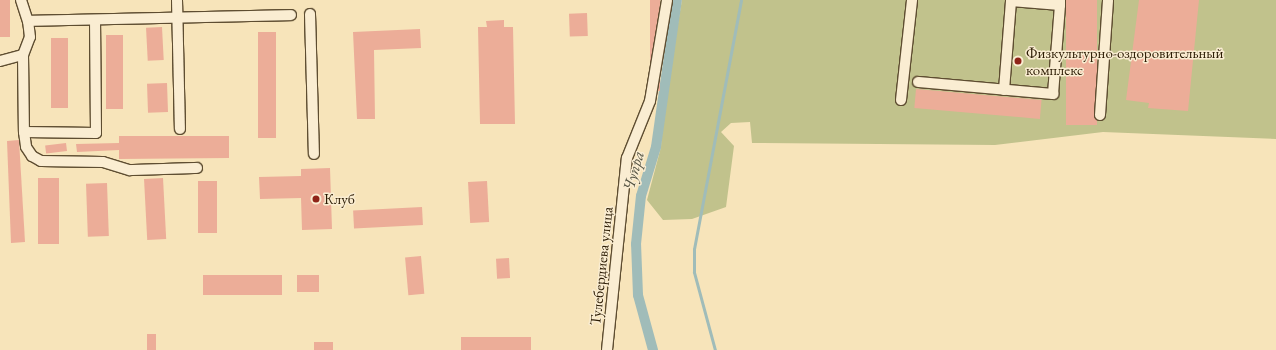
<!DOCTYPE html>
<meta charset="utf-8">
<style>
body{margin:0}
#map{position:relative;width:1276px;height:350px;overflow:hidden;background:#f7e4ba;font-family:"EB Garamond",serif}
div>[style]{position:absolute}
.green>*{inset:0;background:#c1c28c}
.stream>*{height:3px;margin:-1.5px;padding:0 1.5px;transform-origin:1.5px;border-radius:1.5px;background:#a0bcb9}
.canal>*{height:10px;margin:-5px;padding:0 5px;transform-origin:5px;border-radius:5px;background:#a0bcb9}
.building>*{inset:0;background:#ecad98;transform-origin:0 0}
.roads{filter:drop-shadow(1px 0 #5e4d31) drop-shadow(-1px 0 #5e4d31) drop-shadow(0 1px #5e4d31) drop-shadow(0 -1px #5e4d31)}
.street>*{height:10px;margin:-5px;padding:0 5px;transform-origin:5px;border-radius:5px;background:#faedd2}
.dots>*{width:11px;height:11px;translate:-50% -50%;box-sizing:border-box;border:2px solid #faedd2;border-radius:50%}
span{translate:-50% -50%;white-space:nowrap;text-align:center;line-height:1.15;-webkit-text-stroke:3px #faedd2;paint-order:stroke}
.poi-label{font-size:15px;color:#2b1b03}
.left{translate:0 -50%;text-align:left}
.street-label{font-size:15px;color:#2b1b03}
.water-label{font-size:16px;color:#545343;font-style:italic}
</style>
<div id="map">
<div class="green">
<div style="clip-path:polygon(682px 0,1276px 0,1276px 139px,1103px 132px,995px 145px,752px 143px,750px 122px,731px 123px,721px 132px,734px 146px,726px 207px,692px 219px,663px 220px,647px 200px,661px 147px,663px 111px)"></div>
</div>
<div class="stream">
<div style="left:715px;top:350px;width:81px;rotate:-105.1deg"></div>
<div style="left:694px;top:272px;width:23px;rotate:-90deg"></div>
<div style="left:694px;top:249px;width:253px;rotate:-79.3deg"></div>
</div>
<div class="canal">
<div style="left:653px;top:350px;width:57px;rotate:-105.3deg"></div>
<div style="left:638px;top:295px;width:51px;rotate:-92.2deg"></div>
<div style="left:636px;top:244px;width:48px;rotate:-84.1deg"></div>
<div style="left:641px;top:196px;width:51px;rotate:-73deg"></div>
<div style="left:656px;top:147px;width:148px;rotate:-81.9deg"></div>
</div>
<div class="building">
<div style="left:0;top:0;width:10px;height:37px"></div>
<div style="left:650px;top:0;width:10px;height:91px"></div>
<div style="left:1066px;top:0;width:31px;height:125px"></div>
<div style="clip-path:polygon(1139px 0,1199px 0,1188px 111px,1148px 108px,1149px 103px,1126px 100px)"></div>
<div style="left:587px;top:13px;width:23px;height:18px;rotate:88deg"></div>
<div style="clip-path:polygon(504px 20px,504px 27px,513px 27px,515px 124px,480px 124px,478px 27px,487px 27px,486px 21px)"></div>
<div style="left:162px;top:27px;width:33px;height:16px;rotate:87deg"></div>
<div style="clip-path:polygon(420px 29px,421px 48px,374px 50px,375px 119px,357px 119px,353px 32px)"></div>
<div style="left:258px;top:32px;width:18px;height:106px"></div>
<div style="left:106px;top:35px;width:17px;height:74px"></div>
<div style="left:51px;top:38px;width:17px;height:70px"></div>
<div style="left:167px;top:83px;width:29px;height:20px;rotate:88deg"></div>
<div style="left:916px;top:89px;width:126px;height:19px;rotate:5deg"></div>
<div style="clip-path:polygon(119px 136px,229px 136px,229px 158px,119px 159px,119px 150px,77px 152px,76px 144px,119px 143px)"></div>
<div style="clip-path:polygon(19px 140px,25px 242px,11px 243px,7px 141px)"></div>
<div style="left:66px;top:143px;width:8px;height:21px;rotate:83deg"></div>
<div style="clip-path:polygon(330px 168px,332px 229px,302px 230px,301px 198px,260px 199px,259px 177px,301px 176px,301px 169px)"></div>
<div style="left:38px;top:178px;width:21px;height:66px"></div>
<div style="left:163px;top:178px;width:61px;height:19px;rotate:87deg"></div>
<div style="left:198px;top:181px;width:19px;height:52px"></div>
<div style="left:487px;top:181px;width:41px;height:19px;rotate:87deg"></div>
<div style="left:107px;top:183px;width:53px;height:21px;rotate:88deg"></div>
<div style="left:422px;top:207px;width:18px;height:69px;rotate:87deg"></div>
<div style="left:421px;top:256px;width:38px;height:16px;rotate:85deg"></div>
<div style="left:509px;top:258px;width:20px;height:13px;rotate:87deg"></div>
<div style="left:282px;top:275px;width:20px;height:79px;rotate:90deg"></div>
<div style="left:297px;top:275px;width:22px;height:17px"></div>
<div style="left:147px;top:334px;width:9px;height:16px"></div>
<div style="left:531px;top:337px;width:13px;height:70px;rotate:90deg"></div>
<div style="left:314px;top:342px;width:19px;height:8px"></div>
</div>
<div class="roads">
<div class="street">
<div style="left:21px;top:0;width:22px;rotate:72deg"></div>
<div style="left:177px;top:0;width:129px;rotate:88.7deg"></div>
<div style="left:310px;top:14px;width:140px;rotate:88.4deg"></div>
<div style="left:23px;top:55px;width:77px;rotate:89.3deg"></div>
<div style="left:24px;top:132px;width:72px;rotate:0.8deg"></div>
<div style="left:96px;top:133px;width:113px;rotate:-90.5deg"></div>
<div style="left:0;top:61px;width:24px;rotate:-15deg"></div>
<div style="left:23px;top:55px;width:19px;rotate:-69deg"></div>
<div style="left:30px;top:37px;width:16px;rotate:-97deg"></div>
<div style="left:28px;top:21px;width:263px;rotate:-1.3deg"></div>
<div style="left:918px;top:82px;width:136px;rotate:5.1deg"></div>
<div style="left:1053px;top:94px;width:89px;rotate:-85.5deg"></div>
<div style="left:1004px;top:90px;width:89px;rotate:-85.5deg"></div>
<div style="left:1011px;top:1px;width:49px;rotate:4.7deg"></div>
<div style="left:1060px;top:5px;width:5px;rotate:-90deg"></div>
<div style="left:901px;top:100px;width:101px;rotate:-83.7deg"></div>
<div style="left:1100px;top:115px;width:115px;rotate:-86deg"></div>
<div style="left:24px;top:132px;width:15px;rotate:82deg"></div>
<div style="left:26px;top:147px;width:11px;rotate:56deg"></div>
<div style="left:32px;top:156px;width:10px;rotate:29deg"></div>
<div style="left:41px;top:161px;width:62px;rotate:0.9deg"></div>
<div style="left:103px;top:162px;width:28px;rotate:17deg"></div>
<div style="left:130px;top:170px;width:67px;rotate:-1.7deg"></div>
<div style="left:607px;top:350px;width:193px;rotate:-84.1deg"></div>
<div style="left:627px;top:158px;width:61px;rotate:-68deg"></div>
<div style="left:650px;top:101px;width:102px;rotate:-80.4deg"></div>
</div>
</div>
<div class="dots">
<div style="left:1018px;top:61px;background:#8f2418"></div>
<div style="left:316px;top:199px;background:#8f2418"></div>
</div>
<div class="poi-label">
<span class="left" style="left:1026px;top:61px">Физкультурно-оздоровительный<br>комплекс</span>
<span class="left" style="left:324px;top:199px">Клуб</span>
</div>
<div class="street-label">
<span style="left:601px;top:266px;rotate:-84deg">Тулебердиева улица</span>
</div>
<div class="water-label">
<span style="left:634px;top:171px;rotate:-74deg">Чупра</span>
</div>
</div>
